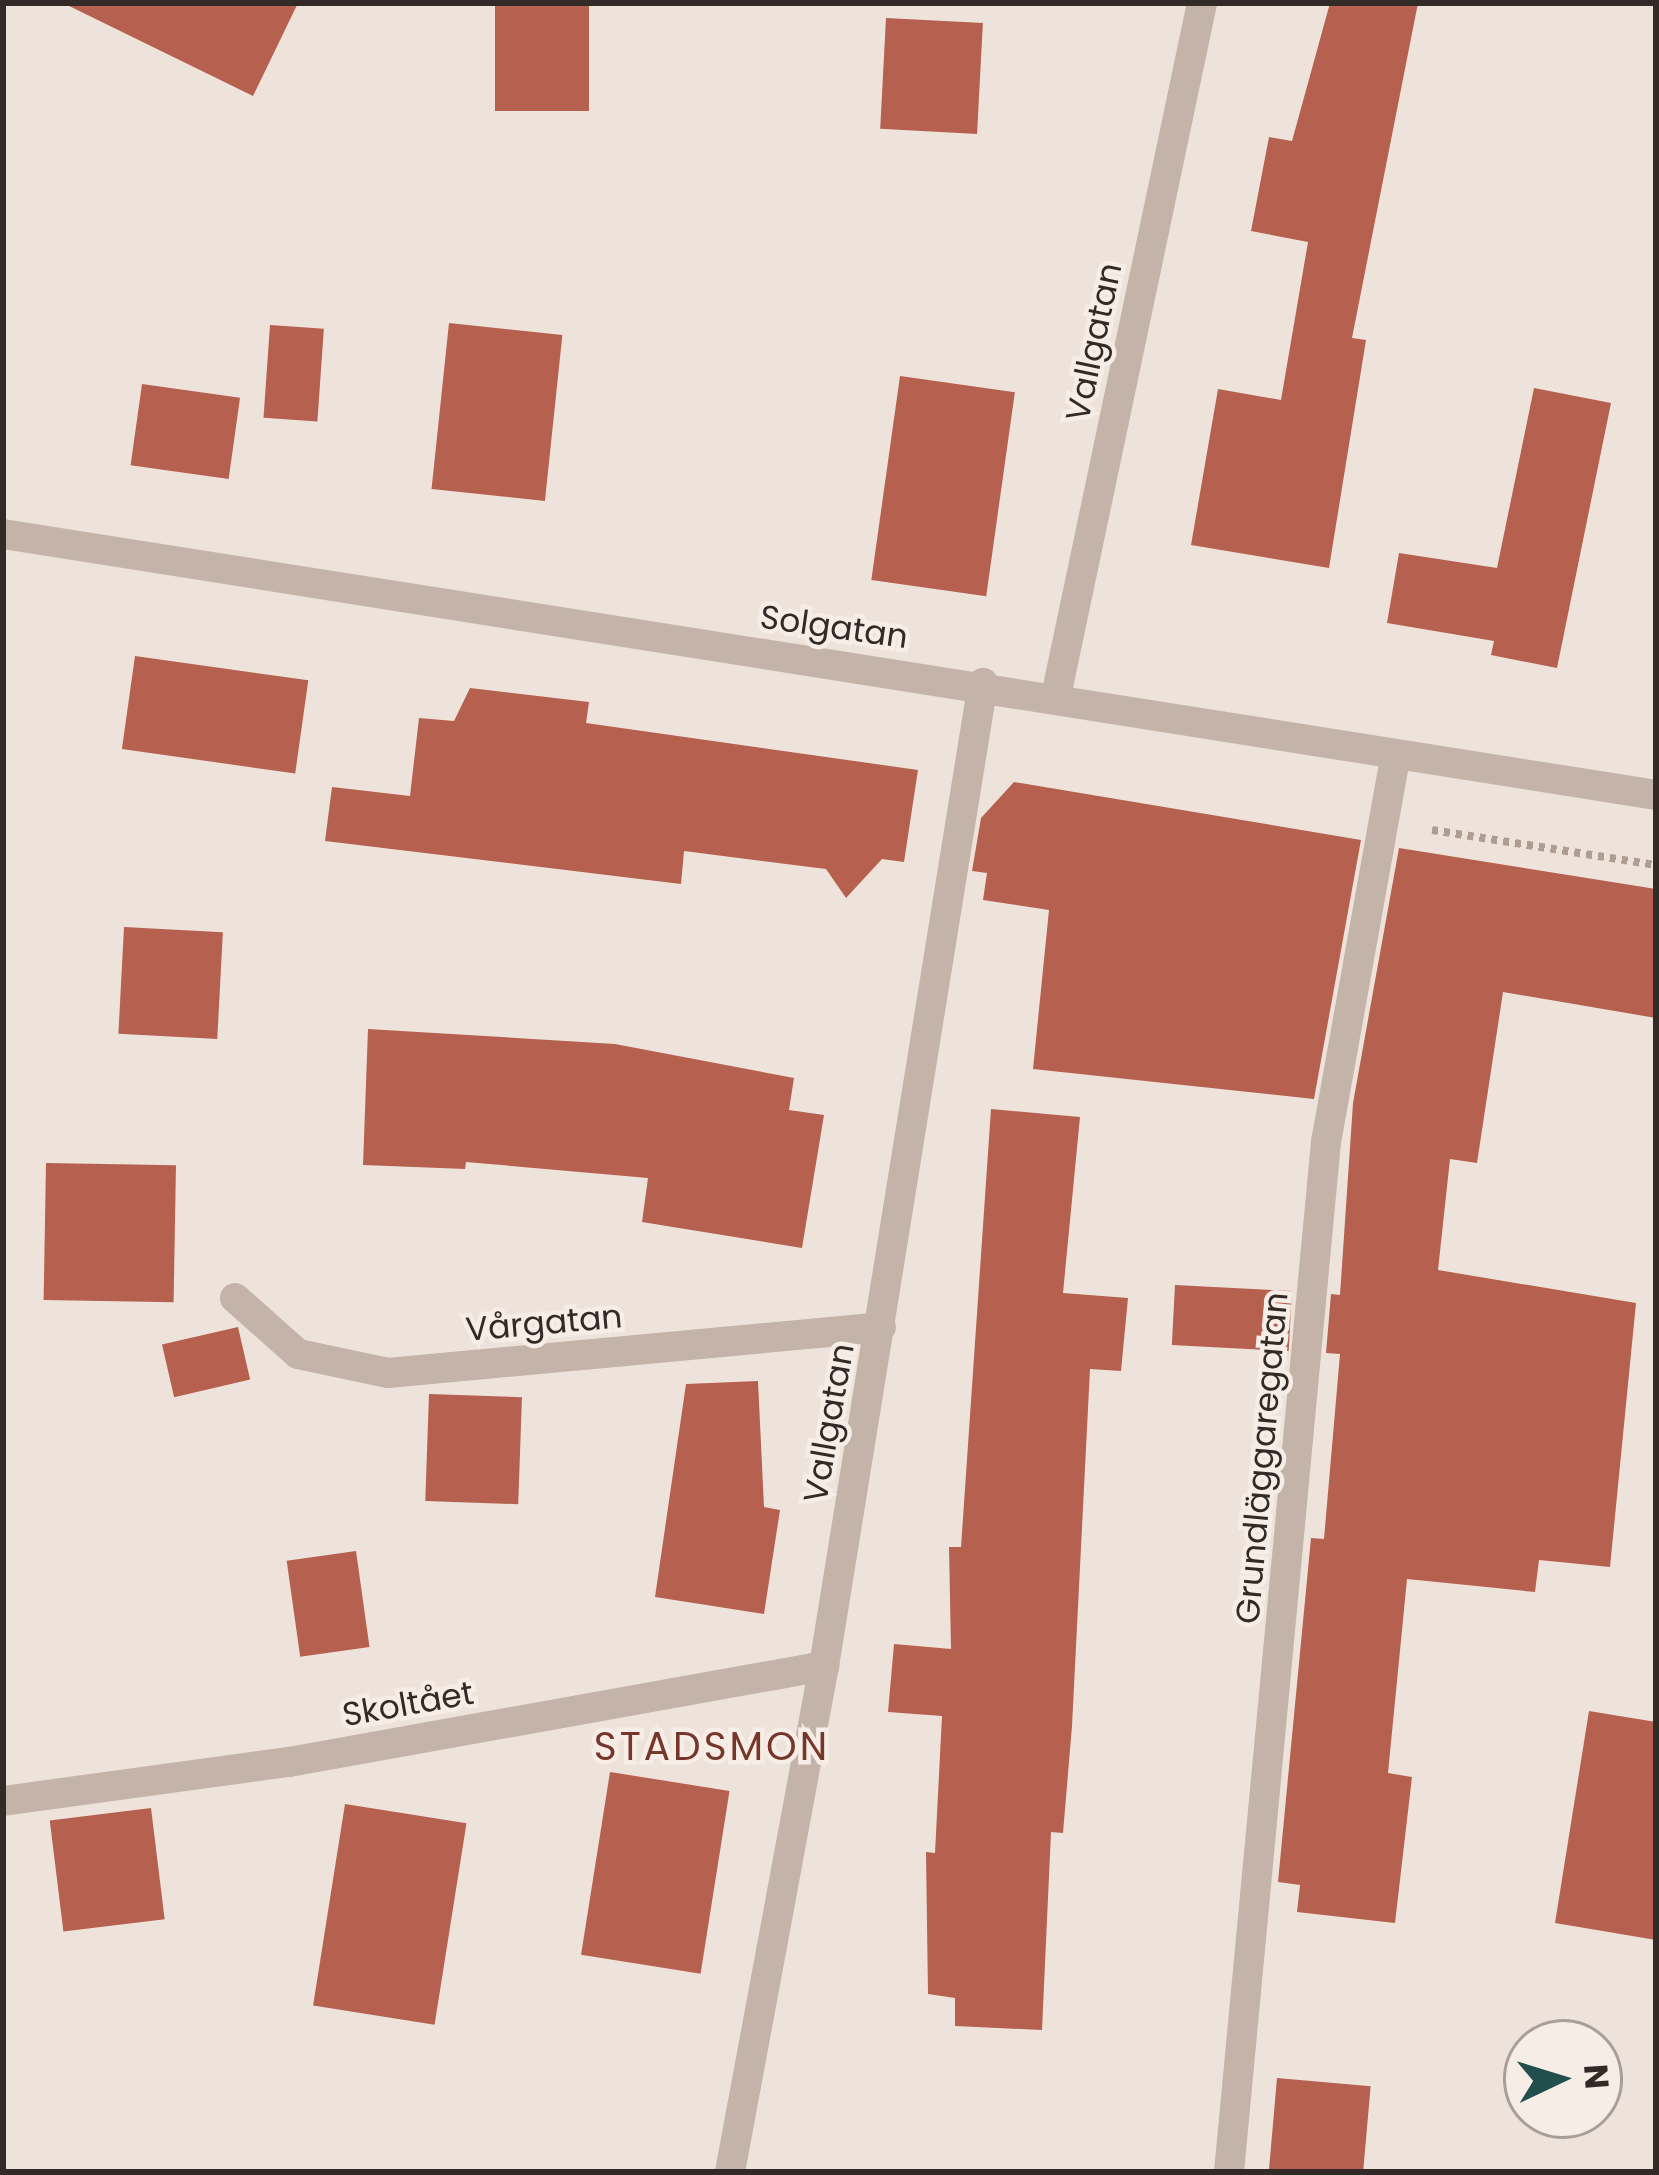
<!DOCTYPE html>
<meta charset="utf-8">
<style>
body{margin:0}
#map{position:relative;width:1659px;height:2175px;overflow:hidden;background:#eee3da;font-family:Poppins,sans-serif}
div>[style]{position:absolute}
.building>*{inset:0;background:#b66050;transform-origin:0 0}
.path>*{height:8px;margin-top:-4px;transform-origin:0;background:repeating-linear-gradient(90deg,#b09d92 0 6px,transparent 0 12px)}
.minor>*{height:30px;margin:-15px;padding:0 15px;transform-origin:15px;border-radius:15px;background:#c4b3a8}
span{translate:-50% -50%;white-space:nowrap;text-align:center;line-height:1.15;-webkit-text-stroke:9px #f6ede6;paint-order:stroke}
.street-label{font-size:33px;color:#322a27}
.quarter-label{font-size:39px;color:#77362a;letter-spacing:3px}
.frame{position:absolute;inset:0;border:6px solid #322a27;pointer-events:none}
.north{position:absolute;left:1503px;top:2019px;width:120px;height:120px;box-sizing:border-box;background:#f6ede6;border:3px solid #a89f9a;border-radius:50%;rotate:86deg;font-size:33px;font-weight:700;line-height:48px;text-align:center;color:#322a27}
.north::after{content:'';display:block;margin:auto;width:42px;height:54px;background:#224e4d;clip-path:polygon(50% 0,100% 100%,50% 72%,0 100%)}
</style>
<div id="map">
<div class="building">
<div style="clip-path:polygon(63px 3px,298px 3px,253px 96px)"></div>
<div style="left:495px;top:3px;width:94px;height:108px"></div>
<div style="clip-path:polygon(1330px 3px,1418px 3px,1352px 338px,1366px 340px,1329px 568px,1191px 545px,1218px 389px,1281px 400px,1308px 242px,1251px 231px,1269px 137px,1292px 141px)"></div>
<div style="left:886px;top:18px;width:97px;height:111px;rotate:3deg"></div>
<div style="left:449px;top:323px;width:114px;height:167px;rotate:6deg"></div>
<div style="left:270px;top:325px;width:54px;height:93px;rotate:4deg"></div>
<div style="left:900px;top:376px;width:116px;height:206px;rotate:8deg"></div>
<div style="left:142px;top:384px;width:99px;height:82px;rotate:8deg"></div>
<div style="clip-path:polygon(1534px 388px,1611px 403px,1557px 668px,1491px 655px,1494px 641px,1387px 623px,1399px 553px,1497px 568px)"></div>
<div style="left:135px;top:656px;width:175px;height:94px;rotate:8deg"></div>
<div style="clip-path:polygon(470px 688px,589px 702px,586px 723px,918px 770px,904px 862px,882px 859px,846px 898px,826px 869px,684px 851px,681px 884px,325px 841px,332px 787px,410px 796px,419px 718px,454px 721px)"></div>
<div style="clip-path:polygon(1014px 782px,1361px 840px,1314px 1099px,1033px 1069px,1049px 910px,983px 900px,987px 873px,972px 871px,981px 818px)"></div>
<div style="clip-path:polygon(1399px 848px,1656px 889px,1656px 1018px,1503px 992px,1477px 1163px,1450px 1159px,1438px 1270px,1636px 1303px,1610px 1567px,1539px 1560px,1535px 1592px,1407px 1579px,1388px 1773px,1412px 1777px,1395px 1923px,1297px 1912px,1300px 1885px,1278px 1882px,1311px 1538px,1324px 1539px,1340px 1354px,1326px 1353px,1331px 1294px,1340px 1295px,1353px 1103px)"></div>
<div style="left:124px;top:927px;width:99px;height:107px;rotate:3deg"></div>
<div style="clip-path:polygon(368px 1029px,615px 1044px,794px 1078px,789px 1110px,824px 1115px,802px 1248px,642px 1222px,648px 1178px,466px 1162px,465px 1169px,363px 1165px)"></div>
<div style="clip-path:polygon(991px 1109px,1080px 1117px,1063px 1293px,1128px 1298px,1121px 1371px,1090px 1369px,1072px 1726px,1063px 1833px,1051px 1832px,1042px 2030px,955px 2026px,955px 1998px,928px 1994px,926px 1852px,935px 1853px,942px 1716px,888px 1712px,894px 1644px,951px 1649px,949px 1547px,961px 1547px)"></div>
<div style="left:46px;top:1163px;width:130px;height:137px;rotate:1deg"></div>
<div style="left:1175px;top:1285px;width:117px;height:60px;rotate:3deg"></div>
<div style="left:238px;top:1327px;width:54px;height:78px;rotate:77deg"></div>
<div style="clip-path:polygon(758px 1381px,764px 1507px,780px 1510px,764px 1614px,655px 1597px,686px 1384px)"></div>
<div style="left:429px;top:1394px;width:93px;height:107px;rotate:2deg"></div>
<div style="left:356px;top:1551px;width:97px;height:70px;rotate:82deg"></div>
<div style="clip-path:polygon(1589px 1711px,1656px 1722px,1656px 1940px,1555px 1923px)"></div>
<div style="left:610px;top:1772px;width:121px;height:185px;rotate:9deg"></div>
<div style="left:345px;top:1804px;width:123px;height:204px;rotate:9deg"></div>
<div style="left:151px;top:1808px;width:112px;height:102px;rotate:83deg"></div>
<div style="left:1277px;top:2078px;width:94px;height:94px;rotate:5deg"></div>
</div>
<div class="path">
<div style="left:1432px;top:830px;width:227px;rotate:8.9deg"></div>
</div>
<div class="minor">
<div style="left:3px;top:534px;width:1673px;rotate:8.97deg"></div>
<div style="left:1056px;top:696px;width:708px;rotate:-78.1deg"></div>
<div style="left:235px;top:1298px;width:84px;rotate:41.6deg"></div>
<div style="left:298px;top:1354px;width:92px;rotate:11.9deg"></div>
<div style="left:388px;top:1373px;width:495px;rotate:-5.3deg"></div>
<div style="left:3px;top:1801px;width:289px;rotate:-7.8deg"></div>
<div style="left:289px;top:1762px;width:544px;rotate:-10.17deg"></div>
<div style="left:730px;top:2172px;width:515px;rotate:-79.48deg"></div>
<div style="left:824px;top:1666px;width:996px;rotate:-80.81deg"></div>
<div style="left:1229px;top:2172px;width:1035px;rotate:-84.62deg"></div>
<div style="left:1326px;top:1142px;width:394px;rotate:-79.8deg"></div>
</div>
<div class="street-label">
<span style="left:1094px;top:342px;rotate:-78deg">Vallgatan</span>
<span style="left:834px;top:627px;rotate:8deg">Solgatan</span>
<span style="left:544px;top:1323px;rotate:-5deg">Vårgatan</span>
<span style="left:829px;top:1423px;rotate:-80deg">Vallgatan</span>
<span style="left:1262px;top:1458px;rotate:-85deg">Grundläggaregatan</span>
<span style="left:408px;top:1704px;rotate:-10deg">Skoltået</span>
</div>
<div class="quarter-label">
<span style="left:712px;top:1747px">STADSMON</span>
</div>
<div class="frame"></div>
<div class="north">N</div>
</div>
